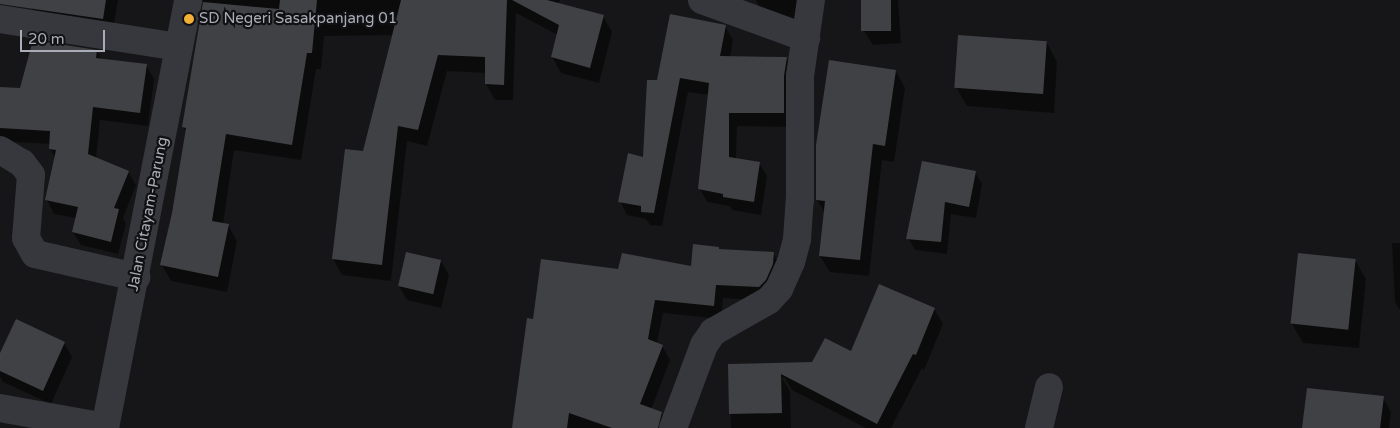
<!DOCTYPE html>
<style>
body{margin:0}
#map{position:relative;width:1400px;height:428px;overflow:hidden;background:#161618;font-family:"Varela Round",sans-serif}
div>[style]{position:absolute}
.shadow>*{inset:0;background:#0007}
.building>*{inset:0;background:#404145;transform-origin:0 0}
.minor>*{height:28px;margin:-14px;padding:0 14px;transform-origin:14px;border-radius:14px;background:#37383d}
.dots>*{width:14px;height:14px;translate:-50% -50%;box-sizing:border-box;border:2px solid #111113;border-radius:50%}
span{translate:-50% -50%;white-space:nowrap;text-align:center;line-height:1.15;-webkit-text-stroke:4.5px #111113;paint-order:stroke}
.poi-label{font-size:15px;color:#a8adb8}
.left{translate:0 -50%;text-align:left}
.street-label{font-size:15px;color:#a8adb8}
.scale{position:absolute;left:20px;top:30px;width:85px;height:22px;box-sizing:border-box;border:2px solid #a8adb8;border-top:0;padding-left:6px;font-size:15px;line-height:18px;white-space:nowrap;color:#a8adb8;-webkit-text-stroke:4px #111113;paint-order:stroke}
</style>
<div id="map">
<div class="shadow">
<div style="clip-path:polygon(33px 0,118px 0,112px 35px,41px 24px,32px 8px)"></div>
<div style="clip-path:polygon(185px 0,560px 0,558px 4px,603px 16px,612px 32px,599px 83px,561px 73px,552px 57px,558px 35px,516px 13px,513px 100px,495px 100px,486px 84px,486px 73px,447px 71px,427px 146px,407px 141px,391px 281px,342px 275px,333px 259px,346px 151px,364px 153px,394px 35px,324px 36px,321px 69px,316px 69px,301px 160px,234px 150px,223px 224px,228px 225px,237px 241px,227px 292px,171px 281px,162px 265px,173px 213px,187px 133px,183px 127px,203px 1px,190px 3px)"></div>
<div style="clip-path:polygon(756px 0,806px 0,796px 28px,763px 16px)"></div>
<div style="clip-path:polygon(862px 0,898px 0,901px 43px,873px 45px,864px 31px)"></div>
<div style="clip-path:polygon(725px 26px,733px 40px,730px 57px,786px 58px,794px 71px,791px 127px,737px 126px,736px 159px,759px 163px,767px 176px,761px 215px,732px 210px,730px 206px,707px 202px,700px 189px,709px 95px,688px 92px,662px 226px,650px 225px,646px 219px,627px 215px,620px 201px,645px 158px,658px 81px)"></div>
<div style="clip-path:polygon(1047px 43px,1057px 62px,1054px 113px,967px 106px,956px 87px)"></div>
<div style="clip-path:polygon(97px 51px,102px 60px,146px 65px,154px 79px,148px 126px,100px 120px,96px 159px,128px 172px,136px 185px,123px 218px,126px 224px,118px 254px,81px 245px,73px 232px,76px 218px,54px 214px,47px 200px,55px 158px,50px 149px,51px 144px,0 141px,0 89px,21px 90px)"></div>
<div style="clip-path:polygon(896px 71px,905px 88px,894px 162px,882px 160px,869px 276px,830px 272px,820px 256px,825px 213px,817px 200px)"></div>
<div style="clip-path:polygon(923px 162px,975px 172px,982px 184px,976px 218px,951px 214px,947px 254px,915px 250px,908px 238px)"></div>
<div style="clip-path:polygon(1392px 243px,1400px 243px,1400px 310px,1395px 302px)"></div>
<div style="clip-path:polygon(718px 248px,720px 250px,773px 253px,781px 267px,768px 301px,723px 298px,721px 319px,663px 313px,657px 343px,662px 346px,670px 360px,651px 410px,661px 413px,669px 428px,514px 428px,534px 320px,620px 270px,692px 268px)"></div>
<div style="clip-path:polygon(1355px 260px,1366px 279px,1359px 348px,1303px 343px,1292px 324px)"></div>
<div style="clip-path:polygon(441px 261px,449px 275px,441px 308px,407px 300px,399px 286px)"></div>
<div style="clip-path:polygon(934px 309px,943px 324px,924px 370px,922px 368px,891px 428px,866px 428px,792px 390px,785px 378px,782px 378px,790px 391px,791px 428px,731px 428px,729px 366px,813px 364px,852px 353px)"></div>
<div style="clip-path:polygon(64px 343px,72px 357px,51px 404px,3px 382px,0 377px,0 356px)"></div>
<div style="clip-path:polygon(1383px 398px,1391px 412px,1389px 428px,1304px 428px)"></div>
</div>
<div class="building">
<div style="clip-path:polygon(0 0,106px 0,103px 19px,0 4px)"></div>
<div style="clip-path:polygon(280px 0,317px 0,312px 53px,307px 53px,292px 145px,226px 134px,212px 221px,229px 224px,218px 277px,160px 265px,172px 213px,186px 128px,182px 127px,203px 2px,279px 9px)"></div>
<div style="clip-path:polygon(401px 0,507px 0,504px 85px,485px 84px,485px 57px,438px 55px,418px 130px,398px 126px,382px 265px,332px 259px,345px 149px,363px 151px)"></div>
<div style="clip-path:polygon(512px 0,547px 0,604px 15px,590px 68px,551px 57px,559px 25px)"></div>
<div style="left:861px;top:0;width:30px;height:31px"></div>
<div style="clip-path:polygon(670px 14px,726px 25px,720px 56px,787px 57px,784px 76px,784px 113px,729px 113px,729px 157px,760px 162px,754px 202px,723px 197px,723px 194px,698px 189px,709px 83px,680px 78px,654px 213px,641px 212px,641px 206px,618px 202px,628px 153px,643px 157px,647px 80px,657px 80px)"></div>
<div style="left:958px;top:35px;width:89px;height:53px;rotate:4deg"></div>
<div style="clip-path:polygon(33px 40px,97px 50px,96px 58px,147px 64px,140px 113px,93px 107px,88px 154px,129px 171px,114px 208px,119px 209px,111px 242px,72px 232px,78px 207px,45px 200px,56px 150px,49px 149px,50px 131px,0 128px,0 87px,20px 88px)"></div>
<div style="clip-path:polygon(829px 60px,896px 70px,885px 146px,873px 144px,860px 260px,819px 256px,825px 201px,816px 200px,816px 145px)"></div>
<div style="clip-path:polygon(922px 161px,976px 171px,969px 207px,945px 202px,941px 242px,906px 239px)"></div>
<div style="clip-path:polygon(693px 244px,719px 247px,719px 249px,774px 252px,773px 264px,766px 280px,759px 287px,716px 285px,714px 306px,655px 300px,648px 339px,663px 345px,640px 404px,662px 412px,658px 428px,612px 428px,569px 413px,567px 428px,512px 428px,527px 318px,533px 319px,541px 259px,618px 269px,622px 253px,691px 266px)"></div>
<div style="left:406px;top:252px;width:36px;height:35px;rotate:13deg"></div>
<div style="left:1298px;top:253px;width:58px;height:71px;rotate:6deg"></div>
<div style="clip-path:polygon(879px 284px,935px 308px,916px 355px,913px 354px,877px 424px,781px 374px,782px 413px,729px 414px,728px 364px,812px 362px,825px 338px,851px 351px)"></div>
<div style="clip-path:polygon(16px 319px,65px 342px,43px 391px,0 371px,0 353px)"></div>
<div style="clip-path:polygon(1307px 388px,1384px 396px,1380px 428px,1302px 428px)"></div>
</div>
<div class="minor">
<div style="left:702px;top:0;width:111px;rotate:20.1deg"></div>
<div style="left:0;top:19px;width:181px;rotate:8.9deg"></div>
<div style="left:0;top:150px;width:26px;rotate:31deg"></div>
<div style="left:22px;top:163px;width:15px;rotate:53deg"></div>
<div style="left:31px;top:175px;width:63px;rotate:94.5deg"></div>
<div style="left:26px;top:238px;width:18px;rotate:61deg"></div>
<div style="left:35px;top:254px;width:104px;rotate:12.8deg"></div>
<div style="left:0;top:408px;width:107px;rotate:10.3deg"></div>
<div style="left:105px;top:428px;width:436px;rotate:-79deg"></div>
<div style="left:673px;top:428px;width:89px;rotate:-69.5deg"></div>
<div style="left:704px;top:345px;width:16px;rotate:-55deg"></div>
<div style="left:713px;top:332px;width:64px;rotate:-29.7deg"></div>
<div style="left:769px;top:300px;width:15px;rotate:-48deg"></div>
<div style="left:779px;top:289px;width:30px;rotate:-66deg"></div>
<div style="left:791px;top:262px;width:24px;rotate:-75deg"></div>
<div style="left:797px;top:239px;width:39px;rotate:-86deg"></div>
<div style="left:800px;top:200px;width:124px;rotate:-90deg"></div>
<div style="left:800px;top:76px;width:77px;rotate:-81.8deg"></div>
<div style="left:1039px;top:428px;width:42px;rotate:-76.3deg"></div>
</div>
<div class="dots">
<div style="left:189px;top:19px;background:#f2b134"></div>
</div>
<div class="poi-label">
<span class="left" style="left:199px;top:19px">SD Negeri Sasakpanjang 01</span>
</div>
<div class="street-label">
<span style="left:148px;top:214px;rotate:-79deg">Jalan Citayam-Parung</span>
</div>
<div class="scale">20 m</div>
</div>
